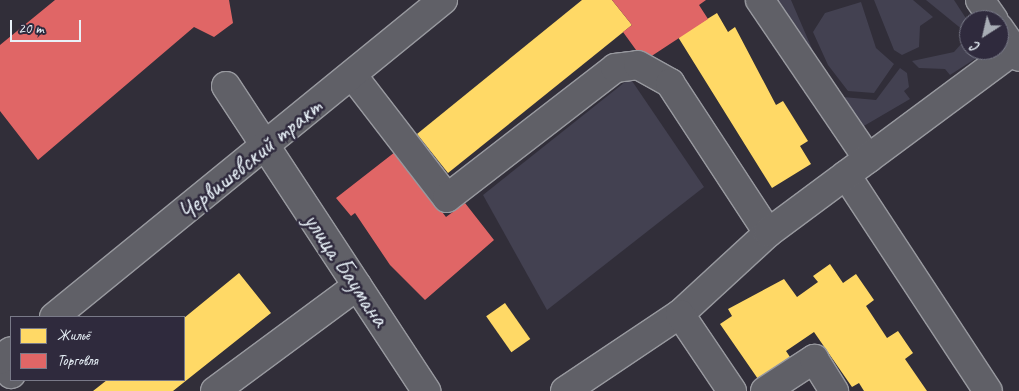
<!DOCTYPE html>
<meta charset="utf-8">
<style>
body{margin:0}
#map{position:relative;width:1019px;height:391px;overflow:hidden;background:#312e39;font-family:Caveat,sans-serif}
div>[style]{position:absolute}
.green>*{inset:0;background:#434151}
.homes>*{inset:0;background:#ffd966;transform-origin:0 0}
.shops>*{inset:0;background:#e06666}
.roads{filter:drop-shadow(1px 0 #98999f) drop-shadow(-1px 0 #98999f) drop-shadow(0 1px #98999f) drop-shadow(0 -1px #98999f)}
.minor>*{height:28px;margin:-14px;padding:0 14px;transform-origin:14px;border-radius:14px;background:#606067}
.major>*{height:28px;margin:-14px;padding:0 14px;transform-origin:14px;border-radius:14px;background:#606067}
span{translate:-50% -50%;white-space:nowrap;text-align:center;line-height:1.15;-webkit-text-stroke:5px #2f2a3d;paint-order:stroke}
.street-label{font-size:25px;color:#e8f1f8}
.legend{position:absolute;left:10px;top:316px;width:175px;height:65px;box-sizing:border-box;background:#2f2a3d;border:1px solid #797a88;margin:0;padding:6px 9px;list-style:none;font-size:15px;color:#e8f1f8}
.legend li{display:flex;align-items:center;gap:10px;height:25px}
.legend b{width:25px;border:1px solid #797a88}
.north{position:absolute;left:959px;top:10px;width:50px;height:50px;box-sizing:border-box;background:#2f2a3d;border:1px solid #797a88;border-radius:50%;rotate:215deg;font-size:14px;font-weight:700;line-height:20px;text-align:center;color:#e8f1f8}
.north::after{content:'';display:block;margin:auto;width:18px;height:22px;background:#a8adb5;clip-path:polygon(50% 0,100% 100%,50% 72%,0 100%)}
.scale{position:absolute;left:10px;top:20px;width:71px;height:22px;box-sizing:border-box;border:2px solid #e8f1f8;border-top:0;padding-left:6px;font-size:15px;line-height:18px;white-space:nowrap;color:#e8f1f8;-webkit-text-stroke:4px #2f2a3d;paint-order:stroke}
</style>
<div id="map">
<div class="green">
<div style="clip-path:polygon(775px 0,791px 0,816px 58px,843px 97px,876px 100px,900px 68px,907px 73px,909px 87px,904px 91px,910px 99px,857px 130px)"></div>
<div style="clip-path:polygon(874px 0,913px 0,933px 17px,920px 26px,919px 47px,902px 55px,894px 50px)"></div>
<div style="clip-path:polygon(926px 0,954px 0,969px 23px,969px 35px)"></div>
<div style="clip-path:polygon(861px 2px,876px 48px,894px 64px,874px 93px,848px 91px,828px 65px,813px 32px,825px 13px)"></div>
<div style="clip-path:polygon(962px 43px,981px 55px,950px 75px,945px 69px,919px 68px,912px 61px,954px 52px)"></div>
<div style="clip-path:polygon(630px 78px,704px 187px,547px 310px,483px 195px)"></div>
</div>
<div class="homes">
<div style="clip-path:polygon(582px 0,612px 0,632px 25px,448px 173px,417px 134px)"></div>
<div style="clip-path:polygon(717px 13px,728px 32px,735px 27px,776px 105px,783px 101px,808px 141px,800px 146px,811px 164px,772px 188px,678px 37px)"></div>
<div style="clip-path:polygon(830px 264px,843px 283px,856px 274px,874px 300px,866px 306px,887px 338px,898px 331px,913px 353px,905px 359px,927px 391px,864px 391px,859px 383px,852px 387px,814px 332px,786px 351px,790px 357px,758px 379px,720px 324px,732px 316px,728px 309px,784px 279px,797px 297px,818px 282px,813px 276px)"></div>
<div style="clip-path:polygon(239px 273px,271px 313px,173px 391px,93px 391px,107px 380px,184px 380px,184px 318px)"></div>
<div style="left:505px;top:303px;width:44px;height:23px;rotate:55deg"></div>
</div>
<div class="shops">
<div style="clip-path:polygon(55px 0,229px 0,233px 23px,214px 37px,194px 27px,38px 160px,0 111px,0 45px)"></div>
<div style="clip-path:polygon(612px 0,706px 0,699px 5px,708px 19px,644px 61px,623px 32px,632px 25px)"></div>
<div style="clip-path:polygon(395px 152px,446px 217px,465px 203px,494px 240px,425px 300px,390px 265px,355px 213px,351px 216px,336px 198px)"></div>
</div>
<div class="roads">
<div class="minor">
<div style="left:760px;top:0;width:192px;rotate:55.8deg"></div>
<div style="left:980px;top:0;width:24px;rotate:55deg"></div>
<div style="left:999px;top:28px;width:35px;rotate:55deg"></div>
<div style="left:353px;top:76px;width:154px;rotate:52.4deg"></div>
<div style="left:447px;top:198px;width:212px;rotate:-37.7deg"></div>
<div style="left:615px;top:68px;width:23px;rotate:-7deg"></div>
<div style="left:638px;top:65px;width:37px;rotate:29deg"></div>
<div style="left:670px;top:83px;width:179px;rotate:56.8deg"></div>
<div style="left:226px;top:86px;width:365px;rotate:56.7deg"></div>
<div style="left:846px;top:175px;width:258px;rotate:56.7deg"></div>
<div style="left:680px;top:314px;width:120px;rotate:-42.6deg"></div>
<div style="left:768px;top:233px;width:307px;rotate:-36.6deg"></div>
<div style="left:0;top:360px;width:18px;rotate:52deg"></div>
<div style="left:215px;top:391px;width:177px;rotate:-36.5deg"></div>
<div style="left:565px;top:391px;width:138px;rotate:-33.8deg"></div>
<div style="left:680px;top:314px;width:93px;rotate:56deg"></div>
<div style="left:765px;top:391px;width:59px;rotate:-33.1deg"></div>
<div style="left:814px;top:359px;width:38px;rotate:58deg"></div>
</div>
<div class="major">
<div style="left:54px;top:317px;width:502px;rotate:-39.18deg"></div>
<div style="left:0;top:360px;width:14px;rotate:-39deg"></div>
</div>
</div>
<div class="street-label">
<span style="left:250px;top:160px;rotate:-39deg">Червишевский тракт</span>
<span style="left:346px;top:270px;rotate:56deg">улица Баумана</span>
</div>
<ul class="legend">
<li><b style="height:14px;background:#ffd966"></b>Жильё</li>
<li><b style="height:14px;background:#e06666"></b>Торговля</li>
</ul>
<div class="north">С</div>
<div class="scale">20 m</div>
</div>
